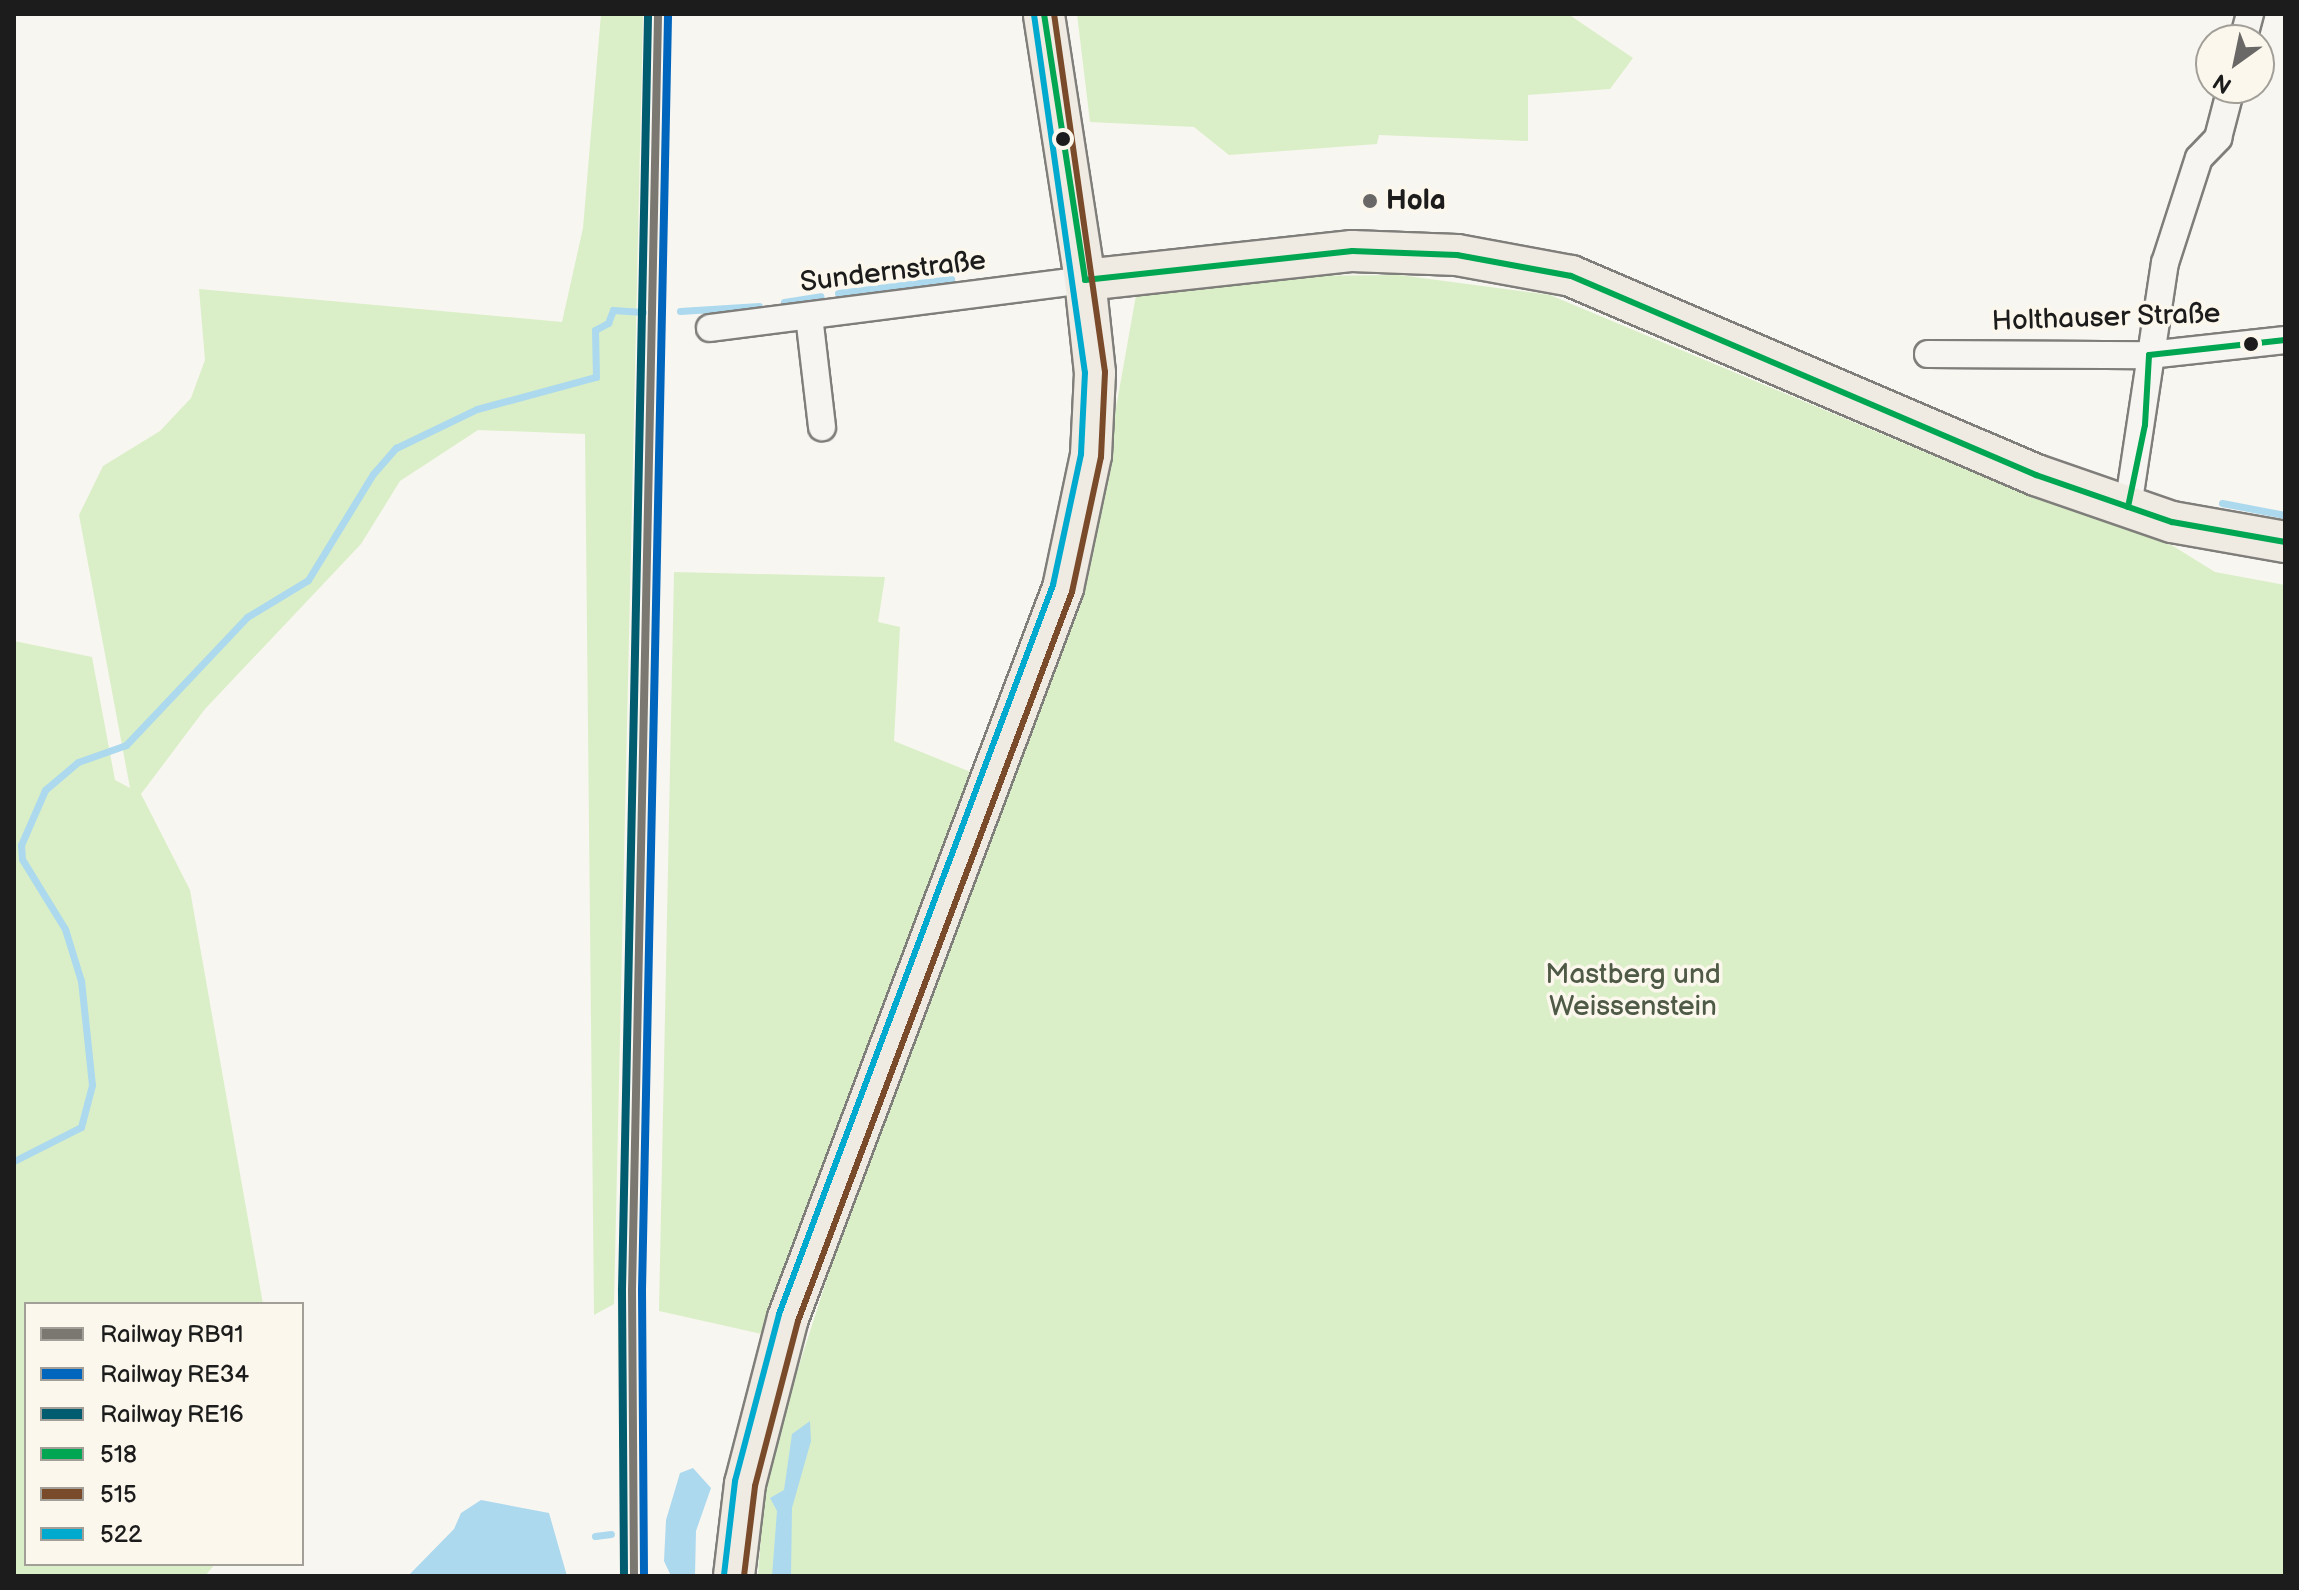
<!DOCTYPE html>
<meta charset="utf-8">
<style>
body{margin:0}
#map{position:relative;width:2299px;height:1590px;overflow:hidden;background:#f8f6f0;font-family:"Balsamiq Sans",sans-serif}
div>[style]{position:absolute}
.green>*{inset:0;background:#daefc7}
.water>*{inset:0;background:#acd9ee}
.stream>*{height:7px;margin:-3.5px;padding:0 3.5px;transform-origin:3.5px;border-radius:3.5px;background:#acd9ee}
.roads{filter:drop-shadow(2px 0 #7f7e7b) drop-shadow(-2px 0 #7f7e7b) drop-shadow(0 2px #7f7e7b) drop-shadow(0 -2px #7f7e7b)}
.minor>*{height:26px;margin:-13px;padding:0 13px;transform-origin:13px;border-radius:13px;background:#f6f5f1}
.primary>*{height:40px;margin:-20px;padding:0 20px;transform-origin:20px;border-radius:20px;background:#f0ebe2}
.bus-1>*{height:6px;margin:-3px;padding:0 3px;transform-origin:3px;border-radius:3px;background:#00a651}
.bus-2>*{height:6px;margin:-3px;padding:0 3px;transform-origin:3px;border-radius:3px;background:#7a4b2a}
.bus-3>*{height:6px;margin:-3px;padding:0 3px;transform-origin:3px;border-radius:3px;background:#00a9ce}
.rail-1>*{height:8px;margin:-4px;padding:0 4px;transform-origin:4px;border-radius:4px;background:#7b7872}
.rail-2>*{height:8px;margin:-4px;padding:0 4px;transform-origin:4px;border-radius:4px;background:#0065bd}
.rail-3>*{height:8px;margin:-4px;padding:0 4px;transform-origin:4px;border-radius:4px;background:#005c6e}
.dots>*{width:22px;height:22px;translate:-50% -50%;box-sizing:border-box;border:4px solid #fbf7ec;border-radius:50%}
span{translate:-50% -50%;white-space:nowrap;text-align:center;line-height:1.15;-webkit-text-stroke:7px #fbf7ec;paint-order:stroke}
.poi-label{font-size:28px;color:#1c1c1c;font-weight:700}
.left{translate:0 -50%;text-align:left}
.street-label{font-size:28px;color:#1c1c1c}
.park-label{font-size:28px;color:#4e5a45}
.frame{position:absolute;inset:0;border:16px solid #1c1c1c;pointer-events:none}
.legend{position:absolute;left:24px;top:1302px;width:280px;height:264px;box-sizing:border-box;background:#fbf7ec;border:2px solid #a29f99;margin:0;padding:10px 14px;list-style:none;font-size:24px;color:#1c1c1c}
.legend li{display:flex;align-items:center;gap:16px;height:40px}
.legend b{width:40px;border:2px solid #a29f99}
.north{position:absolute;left:2195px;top:24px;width:80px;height:80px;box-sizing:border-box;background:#fbf7ec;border:2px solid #a29f99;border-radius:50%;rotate:213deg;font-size:22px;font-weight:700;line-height:32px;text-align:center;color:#1c1c1c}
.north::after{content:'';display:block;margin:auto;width:28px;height:36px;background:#696866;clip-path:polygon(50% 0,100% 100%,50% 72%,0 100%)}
</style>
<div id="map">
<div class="green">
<div style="clip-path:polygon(601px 14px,643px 14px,614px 1304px,594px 1315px,585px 434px,478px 430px,400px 481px,361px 544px,205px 709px,141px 794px,190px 890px,263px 1304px,26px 1304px,26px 1564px,215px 1564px,205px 1576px,14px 1576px,14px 641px,92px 657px,115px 780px,130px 788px,79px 515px,103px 466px,160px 431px,191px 398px,205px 360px,199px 289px,562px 322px,583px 228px)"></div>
<div style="clip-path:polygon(1077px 14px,1568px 14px,1633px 58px,1610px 89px,1528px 95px,1528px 141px,1379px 135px,1377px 144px,1229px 155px,1194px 127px,1090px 122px)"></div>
<div style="clip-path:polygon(1399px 275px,1550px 295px,2027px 495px,2173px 546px,2215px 572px,2285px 585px,2285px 1576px,758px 1576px,766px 1468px,899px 1055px,1037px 715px,1100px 498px,1138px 284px,1181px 277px)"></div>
<div style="clip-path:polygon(674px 572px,885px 577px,878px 622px,900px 627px,894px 741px,993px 781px,780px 1338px,659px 1311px)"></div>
</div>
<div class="water">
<div style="clip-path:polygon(810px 1421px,811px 1441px,792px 1508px,791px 1576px,772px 1576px,777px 1511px,770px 1498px,784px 1490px,792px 1434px)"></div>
<div style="clip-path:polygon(693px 1468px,711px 1488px,696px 1531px,695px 1576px,671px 1576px,664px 1561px,666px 1520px,680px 1473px)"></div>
<div style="clip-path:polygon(481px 1500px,549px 1513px,567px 1576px,408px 1576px,454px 1529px,461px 1513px)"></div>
</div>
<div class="stream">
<div style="left:838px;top:293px;width:114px;rotate:-7.1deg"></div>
<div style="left:784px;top:302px;width:37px;rotate:-9deg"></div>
<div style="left:680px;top:311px;width:79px;rotate:-3.6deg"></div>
<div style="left:2222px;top:503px;width:64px;rotate:10.8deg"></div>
<div style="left:14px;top:1161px;width:75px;rotate:-26.9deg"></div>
<div style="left:81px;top:1127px;width:43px;rotate:-75.3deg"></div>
<div style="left:92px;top:1085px;width:105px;rotate:-96deg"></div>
<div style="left:81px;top:981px;width:54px;rotate:-107.1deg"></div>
<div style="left:65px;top:929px;width:82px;rotate:-121.6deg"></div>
<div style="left:22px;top:859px;width:14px;rotate:-94deg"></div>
<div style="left:21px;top:845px;width:60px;rotate:-66.4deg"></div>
<div style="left:45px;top:790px;width:43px;rotate:-40.3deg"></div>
<div style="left:78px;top:762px;width:51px;rotate:-19.5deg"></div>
<div style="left:126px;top:745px;width:176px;rotate:-46.6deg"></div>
<div style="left:247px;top:617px;width:71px;rotate:-31.2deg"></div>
<div style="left:308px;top:580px;width:124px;rotate:-58.5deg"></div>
<div style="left:373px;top:474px;width:35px;rotate:-49deg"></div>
<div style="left:396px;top:448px;width:90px;rotate:-25.7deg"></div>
<div style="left:477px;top:409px;width:123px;rotate:-15.1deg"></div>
<div style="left:596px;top:377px;width:47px;rotate:-91.2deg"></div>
<div style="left:595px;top:330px;width:15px;rotate:-28deg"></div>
<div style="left:608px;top:323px;width:14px;rotate:-69deg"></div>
<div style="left:613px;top:310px;width:30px;rotate:4deg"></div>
<div style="left:595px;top:1536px;width:16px;rotate:-7deg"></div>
</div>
<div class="roads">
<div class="minor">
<div style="left:2243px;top:40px;width:27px;rotate:-75deg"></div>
<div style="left:809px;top:316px;width:112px;rotate:83.3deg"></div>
<div style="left:710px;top:328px;width:378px;rotate:-7.3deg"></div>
<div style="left:1928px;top:354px;width:221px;rotate:0.3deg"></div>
<div style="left:2149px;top:355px;width:137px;rotate:-6.3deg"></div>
<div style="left:2128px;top:507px;width:247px;rotate:-81.4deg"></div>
<div style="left:2165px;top:263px;width:110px;rotate:-72.1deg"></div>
<div style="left:2199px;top:158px;width:28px;rotate:-46deg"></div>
<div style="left:2218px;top:138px;width:52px;rotate:-75.4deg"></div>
</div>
<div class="primary">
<div style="left:1085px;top:280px;width:269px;rotate:-6.2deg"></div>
<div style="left:1352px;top:251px;width:105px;rotate:2.2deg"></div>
<div style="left:1457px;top:255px;width:116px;rotate:10.4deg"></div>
<div style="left:1571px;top:276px;width:506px;rotate:23.17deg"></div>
<div style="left:2036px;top:475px;width:144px;rotate:19.1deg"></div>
<div style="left:2172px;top:522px;width:115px;rotate:10deg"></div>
<div style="left:734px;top:1576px;width:93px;rotate:-83.2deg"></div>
<div style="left:745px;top:1484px;width:171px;rotate:-75.5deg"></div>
<div style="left:788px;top:1318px;width:780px;rotate:-69.36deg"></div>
<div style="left:1063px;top:588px;width:136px;rotate:-78.1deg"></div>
<div style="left:1091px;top:455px;width:82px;rotate:-87.2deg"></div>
<div style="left:1095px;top:373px;width:94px;rotate:-96.1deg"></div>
<div style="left:1085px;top:280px;width:269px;rotate:-98.8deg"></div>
</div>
</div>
<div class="bus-1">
<div style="left:1044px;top:14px;width:269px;rotate:81.2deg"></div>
<div style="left:1085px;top:280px;width:269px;rotate:-6.2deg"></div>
<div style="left:1352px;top:251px;width:105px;rotate:2.2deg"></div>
<div style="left:1457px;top:255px;width:116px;rotate:10.4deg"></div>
<div style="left:1571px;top:276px;width:506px;rotate:23.17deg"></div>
<div style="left:2036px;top:475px;width:144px;rotate:19.1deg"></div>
<div style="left:2172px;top:522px;width:115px;rotate:10deg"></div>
<div style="left:2149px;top:355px;width:137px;rotate:-6.3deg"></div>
<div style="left:2128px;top:507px;width:84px;rotate:-78.3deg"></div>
<div style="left:2145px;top:425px;width:70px;rotate:-86.7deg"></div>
</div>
<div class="bus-2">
<div style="left:744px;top:1576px;width:91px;rotate:-83deg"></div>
<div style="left:755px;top:1486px;width:171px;rotate:-75.4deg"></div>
<div style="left:798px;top:1321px;width:779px;rotate:-69.4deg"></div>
<div style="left:1072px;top:592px;width:138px;rotate:-77.9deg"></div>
<div style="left:1101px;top:457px;width:85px;rotate:-87.3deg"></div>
<div style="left:1105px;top:372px;width:362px;rotate:-98.1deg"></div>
</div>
<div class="bus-3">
<div style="left:724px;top:1575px;width:95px;rotate:-83.3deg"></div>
<div style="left:735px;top:1481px;width:173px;rotate:-75.2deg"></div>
<div style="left:779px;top:1314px;width:779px;rotate:-69.4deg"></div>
<div style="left:1053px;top:585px;width:134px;rotate:-77.9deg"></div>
<div style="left:1081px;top:454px;width:81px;rotate:-87.2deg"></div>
<div style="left:1085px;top:373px;width:361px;rotate:-98.1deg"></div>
</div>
<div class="rail-1">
<div style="left:634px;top:1576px;width:286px;rotate:-90.4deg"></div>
<div style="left:632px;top:1290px;width:1276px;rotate:-88.83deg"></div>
</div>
<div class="rail-2">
<div style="left:644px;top:1576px;width:286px;rotate:-90.4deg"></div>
<div style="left:642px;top:1290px;width:1276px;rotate:-88.83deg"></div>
</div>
<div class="rail-3">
<div style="left:624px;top:1576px;width:286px;rotate:-90.4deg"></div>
<div style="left:622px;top:1290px;width:1276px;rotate:-88.83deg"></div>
</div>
<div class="dots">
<div style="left:1063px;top:139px;background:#1c1c1c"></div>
<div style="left:1370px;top:201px;background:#696866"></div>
<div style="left:2251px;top:344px;background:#1c1c1c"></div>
</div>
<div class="poi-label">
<span class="left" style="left:1386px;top:201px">Hola</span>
</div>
<div class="street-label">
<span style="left:893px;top:272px;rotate:-7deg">Sundernstraße</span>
<span style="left:2106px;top:318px;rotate:-2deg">Holthauser Straße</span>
</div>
<div class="park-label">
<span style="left:1633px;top:991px">Mastberg und<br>Weissenstein</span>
</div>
<div class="frame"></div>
<ul class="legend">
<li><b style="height:10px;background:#7b7872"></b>Railway RB91</li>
<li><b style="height:10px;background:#0065bd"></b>Railway RE34</li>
<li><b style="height:10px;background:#005c6e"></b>Railway RE16</li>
<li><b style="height:10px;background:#00a651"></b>518</li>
<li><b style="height:10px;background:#7a4b2a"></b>515</li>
<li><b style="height:10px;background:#00a9ce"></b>522</li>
</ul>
<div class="north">N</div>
</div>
